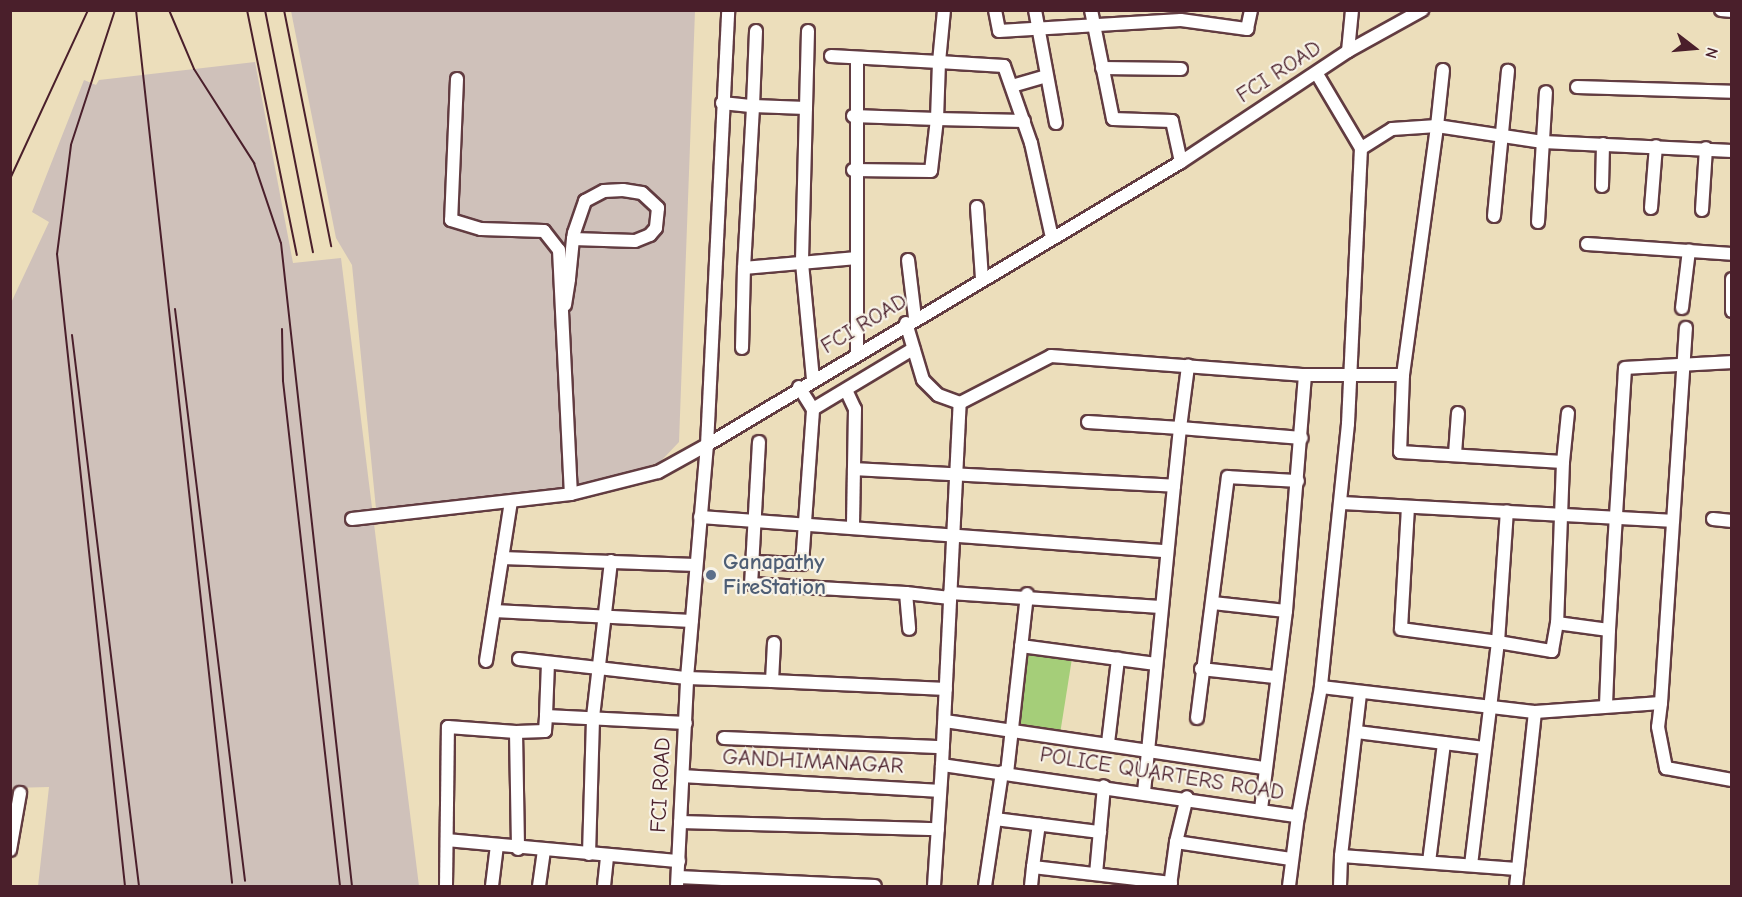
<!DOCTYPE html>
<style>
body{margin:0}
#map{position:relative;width:1742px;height:897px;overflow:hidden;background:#ecdebb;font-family:"Comic Neue",sans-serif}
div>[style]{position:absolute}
.industrial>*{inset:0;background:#cfc1ba}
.green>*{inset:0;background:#a5ce79;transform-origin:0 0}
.roads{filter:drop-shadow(2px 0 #623c41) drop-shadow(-2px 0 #623c41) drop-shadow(0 2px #623c41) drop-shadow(0 -2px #623c41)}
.minor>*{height:12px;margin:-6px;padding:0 6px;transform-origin:6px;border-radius:6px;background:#fff}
.rail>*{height:2px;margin:-1px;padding:0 1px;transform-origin:1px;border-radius:1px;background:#4a1f2b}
.dots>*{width:16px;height:16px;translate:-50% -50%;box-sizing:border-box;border:3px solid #f7f3e8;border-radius:50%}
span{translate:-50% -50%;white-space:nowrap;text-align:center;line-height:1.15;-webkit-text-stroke:4.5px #f7f3e8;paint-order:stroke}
.street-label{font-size:22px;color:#4a1f2b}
.service-label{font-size:22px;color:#4e5e75;font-weight:700}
.left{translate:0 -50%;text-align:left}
.frame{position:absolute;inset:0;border:12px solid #4a1f2b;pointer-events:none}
.north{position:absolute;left:1664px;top:18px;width:60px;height:60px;-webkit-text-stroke:4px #f7f3e8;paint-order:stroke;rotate:106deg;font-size:16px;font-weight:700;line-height:24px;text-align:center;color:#4a1f2b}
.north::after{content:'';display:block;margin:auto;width:21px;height:27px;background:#4a1f2b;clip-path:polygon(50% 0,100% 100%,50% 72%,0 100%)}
</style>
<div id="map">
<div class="industrial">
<div style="clip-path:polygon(291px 11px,695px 11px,679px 442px,660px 462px,589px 485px,376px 509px,352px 265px,336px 238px)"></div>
<div style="clip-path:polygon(255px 62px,293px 263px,341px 258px,419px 886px,38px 886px,49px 787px,11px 788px,10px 305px,49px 222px,32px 212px,84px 80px,96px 85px,99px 80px)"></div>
</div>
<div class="green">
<div style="left:1024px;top:648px;width:49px;height:81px;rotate:9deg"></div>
</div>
<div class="roads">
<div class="minor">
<div style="left:944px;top:10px;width:52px;rotate:95.5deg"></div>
<div style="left:939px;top:62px;width:65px;rotate:3.5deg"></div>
<div style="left:1004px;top:66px;width:82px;rotate:70.7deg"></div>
<div style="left:1031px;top:143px;width:97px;rotate:77.5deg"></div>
<div style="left:995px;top:10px;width:21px;rotate:79deg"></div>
<div style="left:999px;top:31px;width:182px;rotate:-3.5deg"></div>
<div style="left:1181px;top:20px;width:67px;rotate:7.8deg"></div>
<div style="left:1247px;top:29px;width:19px;rotate:-78deg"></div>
<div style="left:1035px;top:10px;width:115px;rotate:79.5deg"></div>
<div style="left:1091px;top:10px;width:111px;rotate:78.6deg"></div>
<div style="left:1113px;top:119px;width:59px;rotate:1.9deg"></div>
<div style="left:1172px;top:121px;width:42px;rotate:77.6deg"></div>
<div style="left:1721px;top:10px;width:11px;rotate:5deg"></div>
<div style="left:808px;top:31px;width:232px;rotate:91.5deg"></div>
<div style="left:802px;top:263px;width:117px;rotate:84.6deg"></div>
<div style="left:1348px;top:51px;width:41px;rotate:-84.4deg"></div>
<div style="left:831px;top:56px;width:108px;rotate:3.2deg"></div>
<div style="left:939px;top:62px;width:57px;rotate:92deg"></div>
<div style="left:937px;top:119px;width:87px;rotate:1.3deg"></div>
<div style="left:1102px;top:68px;width:79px;rotate:0.7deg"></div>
<div style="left:1443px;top:70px;width:56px;rotate:96.1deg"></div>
<div style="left:1437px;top:126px;width:107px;rotate:8.6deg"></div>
<div style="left:1543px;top:142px;width:189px;rotate:2.7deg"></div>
<div style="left:1317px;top:74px;width:86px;rotate:59.3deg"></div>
<div style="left:1361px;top:148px;width:276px;rotate:92.7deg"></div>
<div style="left:1348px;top:424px;width:264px;rotate:95.9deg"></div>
<div style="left:457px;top:79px;width:141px;rotate:92.4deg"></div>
<div style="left:451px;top:220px;width:31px;rotate:17deg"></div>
<div style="left:481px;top:229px;width:63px;rotate:1.8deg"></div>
<div style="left:544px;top:231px;width:24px;rotate:52deg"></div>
<div style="left:559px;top:250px;width:244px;rotate:87.2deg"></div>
<div style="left:1012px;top:86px;width:36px;rotate:-16deg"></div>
<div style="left:1577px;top:87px;width:155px;rotate:1.8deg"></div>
<div style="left:722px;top:103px;width:31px;rotate:6deg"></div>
<div style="left:753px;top:106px;width:75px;rotate:-87.7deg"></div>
<div style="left:853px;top:116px;width:84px;rotate:2deg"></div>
<div style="left:937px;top:119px;width:52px;rotate:96.6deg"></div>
<div style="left:931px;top:171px;width:78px;rotate:-179.3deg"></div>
<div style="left:1602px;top:186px;width:42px;rotate:-88.6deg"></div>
<div style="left:977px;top:207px;width:72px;rotate:86deg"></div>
<div style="left:1651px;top:208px;width:62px;rotate:-85.4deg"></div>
<div style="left:1702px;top:210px;width:62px;rotate:-86.3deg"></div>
<div style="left:1494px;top:216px;width:146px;rotate:-84.5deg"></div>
<div style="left:1538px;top:222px;width:130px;rotate:-86.5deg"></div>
<div style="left:1587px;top:244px;width:145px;rotate:3.9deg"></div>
<div style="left:908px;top:260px;width:58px;rotate:83.1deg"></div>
<div style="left:744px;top:268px;width:162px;rotate:-86.8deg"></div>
<div style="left:753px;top:106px;width:53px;rotate:2.2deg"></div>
<div style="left:1732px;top:279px;width:32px;rotate:90deg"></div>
<div style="left:565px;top:305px;width:26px;rotate:-81deg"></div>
<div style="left:569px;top:279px;width:40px;rotate:-84.3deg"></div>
<div style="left:573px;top:239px;width:6px;rotate:-81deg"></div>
<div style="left:574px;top:233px;width:34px;rotate:-71deg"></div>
<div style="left:585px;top:201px;width:21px;rotate:-28deg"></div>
<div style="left:604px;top:191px;width:19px;rotate:-3deg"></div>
<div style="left:623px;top:190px;width:19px;rotate:9deg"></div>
<div style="left:642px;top:193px;width:22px;rotate:43deg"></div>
<div style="left:658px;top:208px;width:20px;rotate:96deg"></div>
<div style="left:656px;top:228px;width:9px;rotate:131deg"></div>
<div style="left:650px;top:235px;width:16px;rotate:158deg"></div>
<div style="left:635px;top:241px;width:62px;rotate:-178.2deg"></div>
<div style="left:1682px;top:308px;width:58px;rotate:-83.1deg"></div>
<div style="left:906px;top:323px;width:59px;rotate:73.4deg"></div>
<div style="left:923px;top:380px;width:21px;rotate:45deg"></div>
<div style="left:938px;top:395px;width:23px;rotate:20deg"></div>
<div style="left:742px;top:348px;width:80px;rotate:-88.6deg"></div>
<div style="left:744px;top:268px;width:113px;rotate:-5.1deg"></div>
<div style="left:857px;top:353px;width:295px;rotate:-90deg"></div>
<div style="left:1305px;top:375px;width:98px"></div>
<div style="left:1403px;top:375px;width:251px;rotate:-82.2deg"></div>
<div style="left:1437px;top:126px;width:45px;rotate:176.2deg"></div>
<div style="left:1392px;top:129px;width:36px;rotate:148deg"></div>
<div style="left:1403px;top:375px;width:77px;rotate:92.2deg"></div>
<div style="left:1400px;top:452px;width:163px;rotate:3.5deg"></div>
<div style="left:1563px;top:462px;width:161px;rotate:92.1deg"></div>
<div style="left:799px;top:387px;width:26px;rotate:58deg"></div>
<div style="left:846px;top:390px;width:21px;rotate:65deg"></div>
<div style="left:855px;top:409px;width:60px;rotate:91deg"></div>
<div style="left:1088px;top:422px;width:92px;rotate:3.7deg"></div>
<div style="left:1180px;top:428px;width:63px;rotate:-82.6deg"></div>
<div style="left:759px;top:442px;width:142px;rotate:93.2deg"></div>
<div style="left:751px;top:584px;width:155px;rotate:3.3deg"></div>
<div style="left:906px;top:593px;width:36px;rotate:85deg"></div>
<div style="left:1455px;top:454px;width:41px;rotate:-85.8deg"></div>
<div style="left:1563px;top:462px;width:49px;rotate:-84.2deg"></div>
<div style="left:1174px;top:486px;width:58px;rotate:-84.1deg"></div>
<div style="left:1180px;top:428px;width:122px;rotate:4.7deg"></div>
<div style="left:1342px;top:503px;width:329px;rotate:3.1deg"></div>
<div style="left:1408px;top:507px;width:122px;rotate:93.3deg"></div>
<div style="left:1401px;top:629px;width:98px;rotate:7.6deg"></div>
<div style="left:1498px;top:642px;width:131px;rotate:-86.1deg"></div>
<div style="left:700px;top:517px;width:468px;rotate:4.2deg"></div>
<div style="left:352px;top:519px;width:220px;rotate:-6.5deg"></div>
<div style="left:571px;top:494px;width:90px;rotate:-14.2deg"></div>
<div style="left:658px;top:472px;width:56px;rotate:-28.9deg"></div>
<div style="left:707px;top:445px;width:436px;rotate:-87.2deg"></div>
<div style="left:1713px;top:519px;width:19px;rotate:6deg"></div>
<div style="left:853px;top:524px;width:55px;rotate:-89deg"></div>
<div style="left:854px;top:469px;width:320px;rotate:3deg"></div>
<div style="left:1174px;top:486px;width:306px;rotate:95.6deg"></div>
<div style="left:502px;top:558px;width:194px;rotate:2.1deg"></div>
<div style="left:753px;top:562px;width:49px;rotate:2.3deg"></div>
<div style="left:802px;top:564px;width:155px;rotate:-85.9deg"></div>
<div style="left:813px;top:409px;width:117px;rotate:-31deg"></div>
<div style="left:906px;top:593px;width:44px;rotate:6.5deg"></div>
<div style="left:950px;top:593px;width:211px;rotate:3.8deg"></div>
<div style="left:1213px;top:603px;width:73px;rotate:6.3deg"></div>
<div style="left:494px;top:611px;width:198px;rotate:2.9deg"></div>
<div style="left:1021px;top:646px;width:136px;rotate:7.6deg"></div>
<div style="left:519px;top:659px;width:169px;rotate:6.5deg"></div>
<div style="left:687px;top:678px;width:85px;rotate:2deg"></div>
<div style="left:772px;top:681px;width:38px;rotate:-87deg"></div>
<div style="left:486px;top:661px;width:161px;rotate:-81.1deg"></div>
<div style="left:548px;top:663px;width:53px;rotate:92.2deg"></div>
<div style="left:546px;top:716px;width:140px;rotate:2.9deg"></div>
<div style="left:1201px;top:669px;width:74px;rotate:6.2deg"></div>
<div style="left:772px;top:681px;width:174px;rotate:2.6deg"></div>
<div style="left:1360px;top:694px;width:163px;rotate:96.7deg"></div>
<div style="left:1341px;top:856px;width:177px;rotate:4.2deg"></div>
<div style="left:1661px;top:703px;width:24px;rotate:97deg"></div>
<div style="left:1658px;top:727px;width:42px;rotate:79deg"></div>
<div style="left:1666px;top:768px;width:67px;rotate:10.3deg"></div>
<div style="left:1606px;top:705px;width:75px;rotate:-87.7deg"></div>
<div style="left:1535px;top:712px;width:126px;rotate:-4.1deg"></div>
<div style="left:1661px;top:703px;width:376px;rotate:-86.2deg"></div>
<div style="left:1197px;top:718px;width:243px;rotate:-82.7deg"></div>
<div style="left:1228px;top:477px;width:70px;rotate:3.3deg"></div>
<div style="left:945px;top:721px;width:322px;rotate:8.4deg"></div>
<div style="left:516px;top:732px;width:29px;rotate:-2deg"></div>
<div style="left:545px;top:731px;width:15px;rotate:-86deg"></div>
<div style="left:1357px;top:732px;width:128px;rotate:7.2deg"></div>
<div style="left:724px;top:738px;width:219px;rotate:2.4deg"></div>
<div style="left:1108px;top:743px;width:85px;rotate:-83.2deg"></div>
<div style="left:942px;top:765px;width:362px;rotate:-87.2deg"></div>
<div style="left:960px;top:403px;width:102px;rotate:-27.3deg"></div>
<div style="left:1051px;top:356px;width:255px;rotate:4.3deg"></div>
<div style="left:1305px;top:375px;width:237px;rotate:94.6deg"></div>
<div style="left:1286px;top:611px;width:201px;rotate:97.2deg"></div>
<div style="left:1007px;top:773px;width:180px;rotate:-83.6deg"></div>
<div style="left:683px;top:776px;width:257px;rotate:3.3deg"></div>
<div style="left:995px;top:819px;width:106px;rotate:7.1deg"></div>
<div style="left:680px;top:822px;width:258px;rotate:1.6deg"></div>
<div style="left:447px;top:840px;width:233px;rotate:5.2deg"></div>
<div style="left:1176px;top:842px;width:46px;rotate:-76.3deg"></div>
<div style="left:10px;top:850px;width:58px;rotate:-80deg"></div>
<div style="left:589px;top:854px;width:137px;rotate:-88.3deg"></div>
<div style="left:593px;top:717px;width:157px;rotate:-83.4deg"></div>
<div style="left:1429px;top:862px;width:120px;rotate:-82.8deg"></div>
<div style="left:1471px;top:865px;width:225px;rotate:-83.1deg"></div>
<div style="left:1498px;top:642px;width:55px;rotate:9.5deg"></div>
<div style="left:1552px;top:651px;width:28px;rotate:-80deg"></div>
<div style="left:1557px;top:623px;width:52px;rotate:7.7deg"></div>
<div style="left:1609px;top:630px;width:262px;rotate:-86.5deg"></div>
<div style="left:1625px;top:368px;width:107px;rotate:-3.2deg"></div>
<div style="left:1033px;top:867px;width:43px;rotate:-82.1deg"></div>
<div style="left:1096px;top:874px;width:88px;rotate:-84.8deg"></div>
<div style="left:678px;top:877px;width:197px;rotate:2.6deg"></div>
<div style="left:446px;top:886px;width:159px;rotate:-89.3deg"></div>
<div style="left:448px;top:727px;width:68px;rotate:4.2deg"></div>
<div style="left:516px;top:732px;width:117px;rotate:89deg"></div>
<div style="left:492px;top:886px;width:39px;rotate:-83deg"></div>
<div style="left:539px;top:886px;width:35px;rotate:-82deg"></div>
<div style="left:604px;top:886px;width:31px;rotate:-84deg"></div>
<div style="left:677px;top:886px;width:208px;rotate:-87.2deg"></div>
<div style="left:687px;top:678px;width:234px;rotate:-85.1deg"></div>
<div style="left:707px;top:445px;width:552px;rotate:-30.84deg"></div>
<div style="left:1181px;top:162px;width:201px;rotate:-33.6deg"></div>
<div style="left:1348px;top:51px;width:85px;rotate:-29deg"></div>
<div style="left:934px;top:886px;width:121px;rotate:-86.2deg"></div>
<div style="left:942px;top:765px;width:360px;rotate:8.2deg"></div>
<div style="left:1298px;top:816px;width:131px;rotate:-79.9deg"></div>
<div style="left:1321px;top:687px;width:215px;rotate:6.7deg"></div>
<div style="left:1535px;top:712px;width:175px;rotate:96.2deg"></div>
<div style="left:985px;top:886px;width:115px;rotate:-81.5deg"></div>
<div style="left:1031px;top:886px;width:19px;rotate:-84deg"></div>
<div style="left:1033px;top:867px;width:139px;rotate:6.6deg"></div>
<div style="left:1170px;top:886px;width:44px;rotate:-82.2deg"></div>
<div style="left:1176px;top:842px;width:116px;rotate:8.4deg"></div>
<div style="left:1289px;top:886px;width:71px;rotate:-82.7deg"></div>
<div style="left:1340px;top:886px;width:30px;rotate:-88deg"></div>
</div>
</div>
<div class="rail">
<div style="left:115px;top:10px;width:142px;rotate:108.1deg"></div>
<div style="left:71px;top:145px;width:110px;rotate:97.3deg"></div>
<div style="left:57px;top:254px;width:636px;rotate:83.86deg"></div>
<div style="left:136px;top:10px;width:878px;rotate:83.72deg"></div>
<div style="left:169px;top:10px;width:64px;rotate:67deg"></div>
<div style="left:194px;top:69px;width:112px;rotate:57.4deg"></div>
<div style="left:254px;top:163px;width:84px;rotate:71.4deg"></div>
<div style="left:281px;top:243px;width:647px;rotate:83.7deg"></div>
<div style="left:247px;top:10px;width:250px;rotate:78.5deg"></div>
<div style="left:265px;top:10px;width:247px;rotate:78.8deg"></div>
<div style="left:284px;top:10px;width:241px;rotate:78.7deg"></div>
<div style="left:10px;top:179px;width:186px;rotate:-65.2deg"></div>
<div style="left:175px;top:309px;width:576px;rotate:83.02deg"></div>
<div style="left:282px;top:329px;width:52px;rotate:88.9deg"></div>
<div style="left:283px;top:381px;width:508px;rotate:83.56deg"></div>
<div style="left:72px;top:335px;width:555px;rotate:83.07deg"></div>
</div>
<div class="dots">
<div style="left:711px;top:575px;background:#5c6f8a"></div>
</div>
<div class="street-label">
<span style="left:1279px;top:72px;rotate:-33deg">FCI ROAD</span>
<span style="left:864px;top:324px;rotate:-31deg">FCI ROAD</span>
<span style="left:813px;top:762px;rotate:3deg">GANDHIMANAGAR</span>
<span style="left:1162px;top:774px;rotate:9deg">POLICE QUARTERS ROAD</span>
<span style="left:661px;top:785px;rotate:-87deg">FCI ROAD</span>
</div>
<div class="service-label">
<span class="left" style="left:723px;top:575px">Ganapathy<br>FireStation</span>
</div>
<div class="frame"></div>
<div class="north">N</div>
</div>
